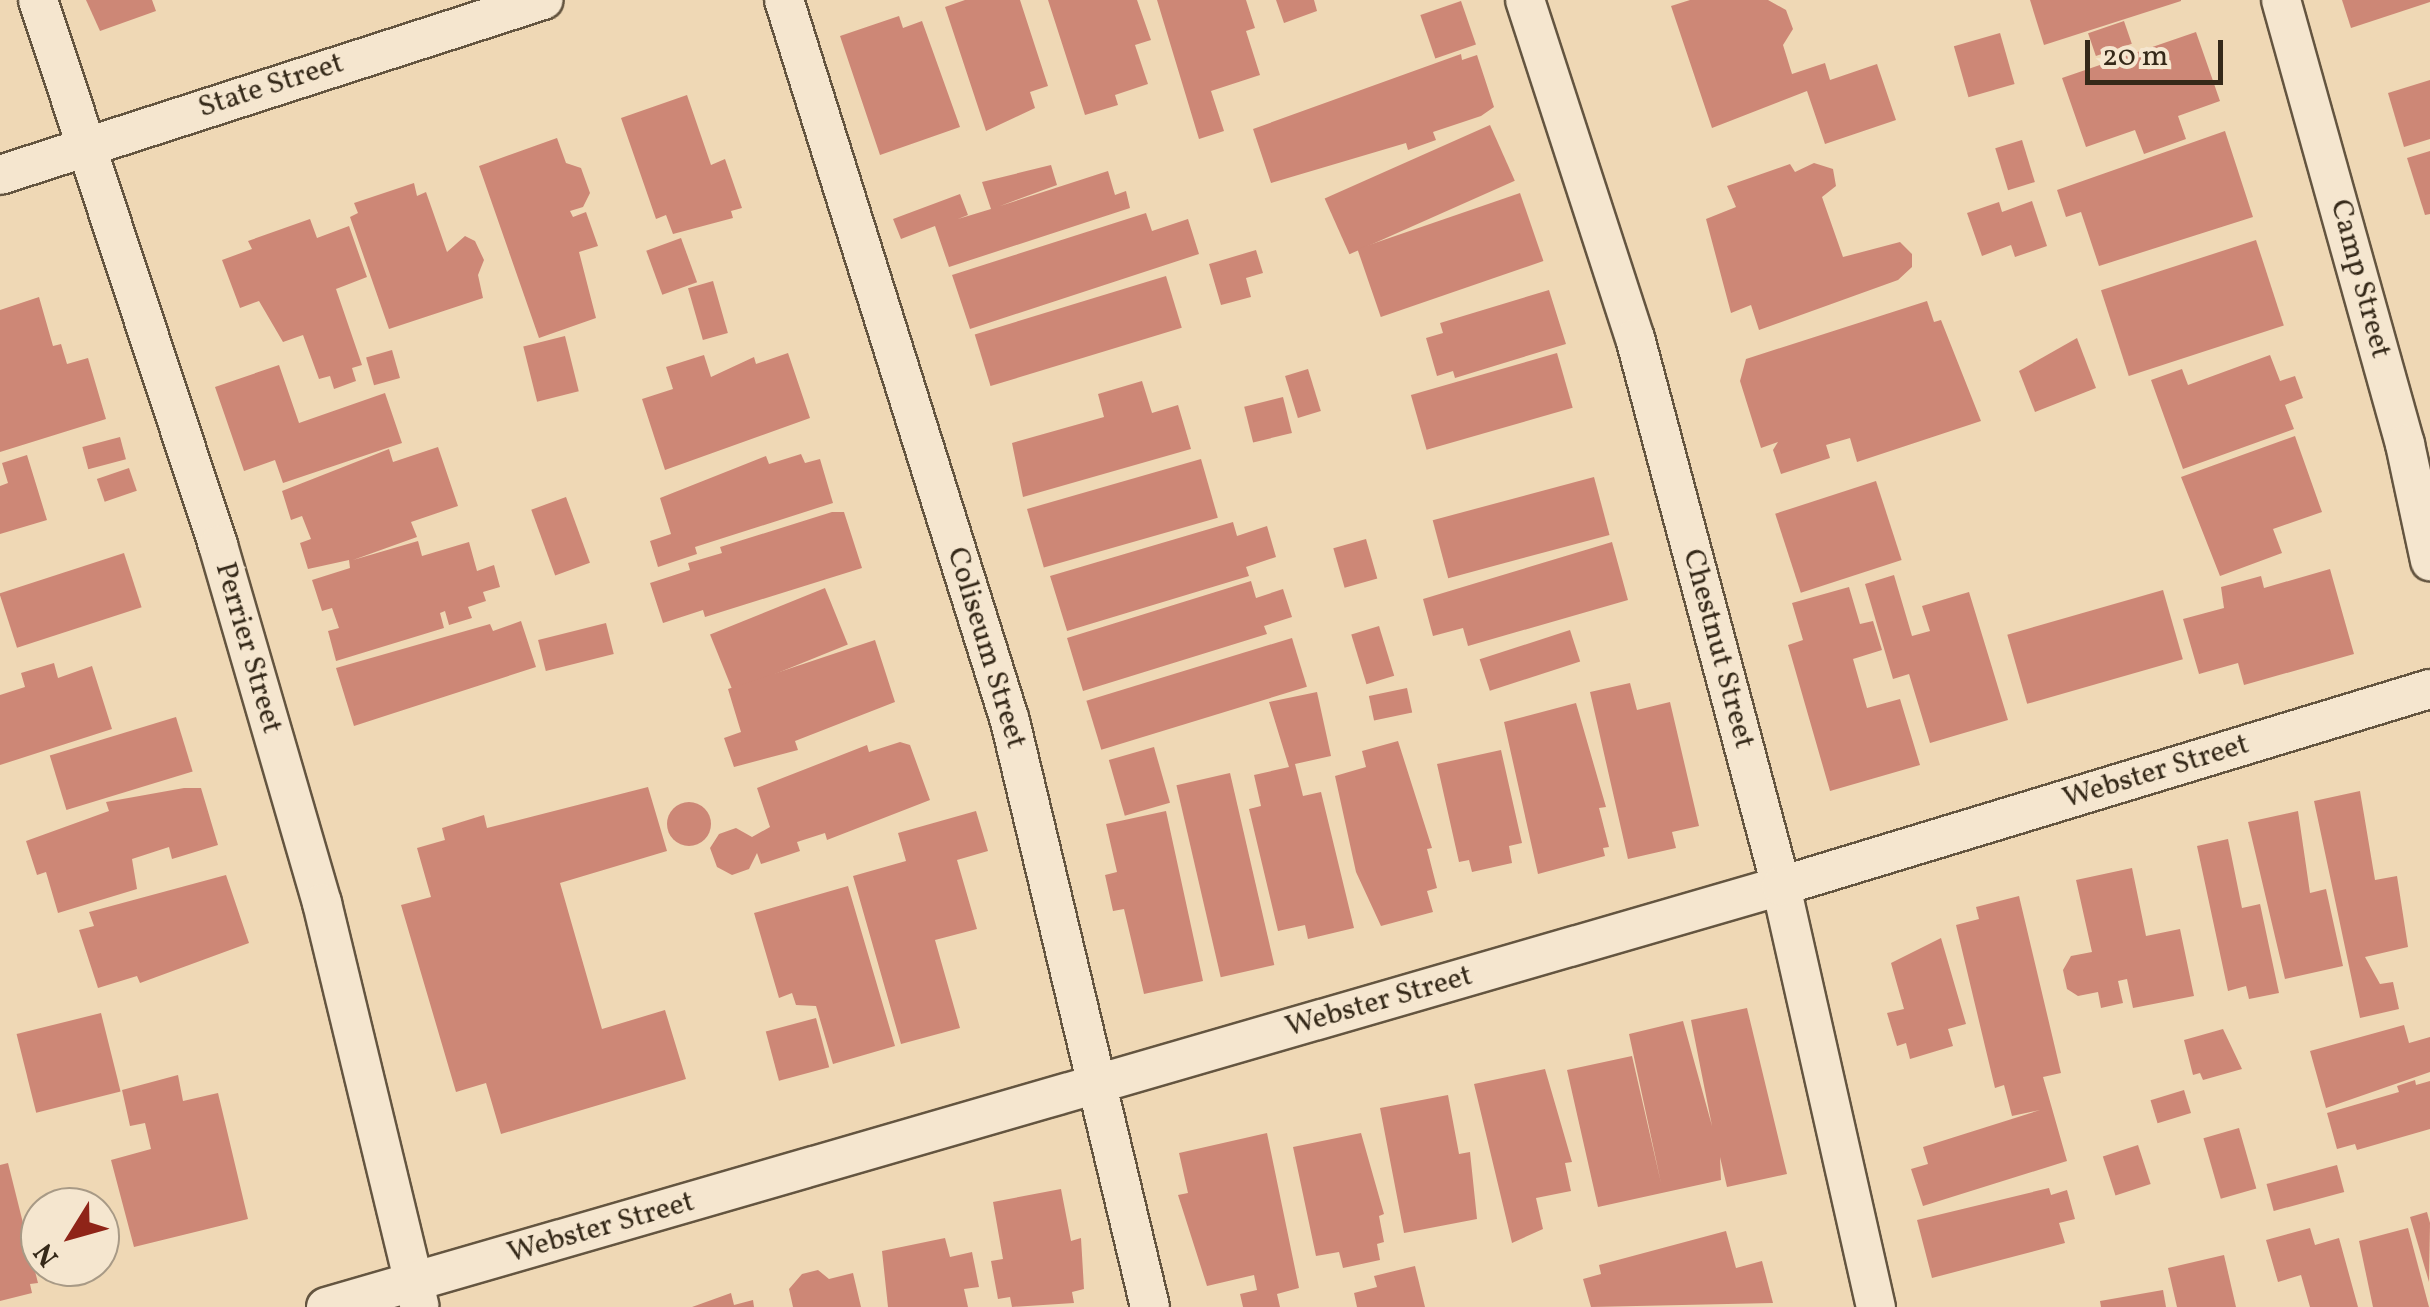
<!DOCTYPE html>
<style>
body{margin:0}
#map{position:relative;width:2430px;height:1307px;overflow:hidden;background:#efd8b5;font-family:Vollkorn,serif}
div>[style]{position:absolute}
.building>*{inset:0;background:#cd8776;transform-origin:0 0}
.round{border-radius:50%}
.roads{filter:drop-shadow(2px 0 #645540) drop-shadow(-2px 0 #645540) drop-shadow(0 2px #645540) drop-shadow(0 -2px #645540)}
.street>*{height:38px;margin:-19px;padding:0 19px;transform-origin:19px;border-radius:19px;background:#f5e6cf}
span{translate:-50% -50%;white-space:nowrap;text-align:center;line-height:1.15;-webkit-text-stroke:8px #f5e6cf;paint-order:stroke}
.street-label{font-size:30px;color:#352919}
.north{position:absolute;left:20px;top:1187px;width:100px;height:100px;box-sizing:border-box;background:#f5e6cf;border:2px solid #a89a86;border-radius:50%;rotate:233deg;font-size:28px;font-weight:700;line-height:40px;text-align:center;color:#352919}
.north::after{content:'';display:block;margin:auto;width:35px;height:45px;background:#8f2418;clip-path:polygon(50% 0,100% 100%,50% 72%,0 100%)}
.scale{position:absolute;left:2085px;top:40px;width:138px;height:45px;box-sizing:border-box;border:5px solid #352919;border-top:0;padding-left:12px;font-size:30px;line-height:35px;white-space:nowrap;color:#352919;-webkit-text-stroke:8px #f5e6cf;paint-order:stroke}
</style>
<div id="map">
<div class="building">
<div style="clip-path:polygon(86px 0,152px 0,156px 11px,100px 31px)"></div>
<div style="clip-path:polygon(965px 0,1020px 0,1048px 86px,1030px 92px,1035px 108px,986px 131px,945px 7px)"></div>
<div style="clip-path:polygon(1048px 0,1137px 0,1151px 40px,1135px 45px,1148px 84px,1115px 95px,1118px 105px,1085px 115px)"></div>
<div style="clip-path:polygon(1157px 0,1246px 0,1255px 28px,1246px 31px,1260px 75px,1211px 91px,1224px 131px,1199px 139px)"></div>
<div style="clip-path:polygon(1276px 0,1314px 0,1317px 11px,1284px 23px)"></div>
<div style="clip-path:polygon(1690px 0,1768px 0,1786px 10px,1793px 29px,1783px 45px,1792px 74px,1825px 63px,1830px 80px,1877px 64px,1896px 120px,1825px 144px,1807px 91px,1712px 128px,1671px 6px)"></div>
<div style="clip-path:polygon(2030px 0,2181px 0,2181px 1px,2044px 45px)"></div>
<div style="clip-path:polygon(2342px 0,2430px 0,2430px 2px,2351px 28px)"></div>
<div style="left:1461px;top:1px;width:46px;height:43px;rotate:71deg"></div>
<div style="clip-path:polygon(899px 16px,903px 28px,922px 21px,960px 127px,880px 155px,840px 36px)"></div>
<div style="left:2124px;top:21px;width:24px;height:38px;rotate:71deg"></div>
<div style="clip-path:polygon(2196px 32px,2220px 101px,2178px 116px,2186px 139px,2144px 154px,2135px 130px,2086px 147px,2062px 78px)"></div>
<div style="left:2000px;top:33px;width:53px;height:48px;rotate:74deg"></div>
<div style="clip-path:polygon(1461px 54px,1462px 60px,1477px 55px,1494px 107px,1481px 116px,1433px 132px,1436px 140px,1408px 150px,1406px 143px,1271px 183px,1253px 129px)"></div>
<div style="clip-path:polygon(2430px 80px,2430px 139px,2404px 147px,2388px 93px)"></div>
<div style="clip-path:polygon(687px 95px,711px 165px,725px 159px,742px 208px,731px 211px,733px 218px,673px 234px,666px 215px,656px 219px,621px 118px)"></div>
<div style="left:1490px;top:125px;width:61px;height:181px;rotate:66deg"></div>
<div style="clip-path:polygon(2225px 131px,2253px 217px,2099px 266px,2081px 212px,2066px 217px,2057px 190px)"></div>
<div style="clip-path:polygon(557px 138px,566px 163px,581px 168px,590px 193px,583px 207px,570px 211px,573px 217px,586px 212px,598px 246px,579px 252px,596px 318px,539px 338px,479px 166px)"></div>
<div style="left:2022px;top:140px;width:44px;height:28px;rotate:73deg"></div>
<div style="clip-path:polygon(2430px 151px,2430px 214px,2425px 215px,2407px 158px)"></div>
<div style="clip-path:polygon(1814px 163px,1833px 169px,1836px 186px,1822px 197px,1843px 257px,1900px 242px,1912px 254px,1912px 267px,1898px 280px,1759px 330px,1751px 305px,1731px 313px,1706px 219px,1736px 207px,1727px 186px,1790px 164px,1795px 172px)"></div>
<div style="clip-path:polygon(1051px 165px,1057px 185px,1000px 206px,1108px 171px,1115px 195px,1126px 191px,1130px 208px,949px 267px,935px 226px,901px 239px,893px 219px,960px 194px,968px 215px,958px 219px,991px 209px,982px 182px)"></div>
<div style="clip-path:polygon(414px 183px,417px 196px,426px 192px,447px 252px,465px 236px,475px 241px,484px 260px,478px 275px,483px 298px,389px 329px,350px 217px,358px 213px,354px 203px)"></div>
<div style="left:1520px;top:193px;width:72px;height:172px;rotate:71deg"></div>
<div style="clip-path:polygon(2032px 201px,2047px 246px,2015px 257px,2011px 245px,1982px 256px,1967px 213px,1999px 202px,2002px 212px)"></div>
<div style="clip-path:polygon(1146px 213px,1152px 231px,1188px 219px,1199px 254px,970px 329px,952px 275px)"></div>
<div style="clip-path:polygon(310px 219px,317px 238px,349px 226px,367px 277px,336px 289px,362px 365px,352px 368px,356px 381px,334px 389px,330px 376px,319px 379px,303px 335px,283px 342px,259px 301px,240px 308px,222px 260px,252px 249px,248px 241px)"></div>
<div style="left:681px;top:238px;width:47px;height:37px;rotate:70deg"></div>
<div style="left:2256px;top:240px;width:90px;height:163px;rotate:72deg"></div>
<div style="clip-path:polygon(1256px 250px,1263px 273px,1246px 278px,1251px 297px,1221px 305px,1209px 264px)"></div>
<div style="left:1166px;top:276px;width:54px;height:200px;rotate:73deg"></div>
<div style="left:713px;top:281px;width:54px;height:26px;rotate:74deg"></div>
<div style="clip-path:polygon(1549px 290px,1566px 344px,1455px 378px,1453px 371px,1437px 376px,1426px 338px,1443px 333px,1440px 323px)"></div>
<div style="clip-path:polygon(39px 297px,53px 346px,61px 344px,67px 364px,88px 358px,106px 419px,0 452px,0 310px)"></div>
<div style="clip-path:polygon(1927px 301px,1934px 322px,1941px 320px,1981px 421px,1857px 462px,1850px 438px,1826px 445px,1830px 458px,1781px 474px,1773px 450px,1778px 442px,1761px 448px,1740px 381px,1746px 359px)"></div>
<div style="left:565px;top:336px;width:57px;height:43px;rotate:76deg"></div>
<div style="clip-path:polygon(2077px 338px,2096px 388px,2035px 412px,2019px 371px)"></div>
<div style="left:392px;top:350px;width:29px;height:27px;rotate:74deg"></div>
<div style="clip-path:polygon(788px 353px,810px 418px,665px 470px,642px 399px,673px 389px,666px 367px,704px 355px,711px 377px,754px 357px,756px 364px)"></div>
<div style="left:1557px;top:353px;width:57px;height:152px;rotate:74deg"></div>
<div style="clip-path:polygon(2270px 355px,2280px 381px,2295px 376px,2303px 398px,2285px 405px,2294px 429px,2183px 469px,2151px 380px,2182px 369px,2188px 385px)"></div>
<div style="clip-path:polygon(279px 365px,299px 423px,385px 393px,402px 443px,283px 483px,275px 460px,244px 471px,215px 387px)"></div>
<div style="left:1308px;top:369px;width:44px;height:24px;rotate:73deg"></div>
<div style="clip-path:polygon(1142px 381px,1152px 413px,1178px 405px,1191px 449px,1023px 497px,1012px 443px,1104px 417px,1098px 394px)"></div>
<div style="left:1283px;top:397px;width:37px;height:40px;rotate:76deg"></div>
<div style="clip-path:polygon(2295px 436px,2322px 512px,2273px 529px,2282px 553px,2220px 576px,2181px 477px)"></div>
<div style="left:120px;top:437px;width:23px;height:39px;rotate:75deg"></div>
<div style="clip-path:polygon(438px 447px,458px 506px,411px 522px,417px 537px,353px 560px,418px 541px,422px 556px,469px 542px,477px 571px,494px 565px,500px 587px,483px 592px,486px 601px,468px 607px,472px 618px,449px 625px,445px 611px,440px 613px,444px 628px,336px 661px,328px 631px,339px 628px,332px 608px,322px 611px,312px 580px,350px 568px,349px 560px,308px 569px,300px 543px,311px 539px,302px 516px,291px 520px,282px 491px,389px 449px,393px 462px)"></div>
<div style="clip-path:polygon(801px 454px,805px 463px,820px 459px,833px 503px,695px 547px,697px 554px,658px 567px,650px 541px,671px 534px,660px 498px,766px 456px,769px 464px)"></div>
<div style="clip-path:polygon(27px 455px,47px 520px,0 534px,0 486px,8px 483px,2px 463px)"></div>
<div style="left:1201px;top:459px;width:61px;height:181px;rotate:74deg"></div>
<div style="left:129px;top:468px;width:24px;height:34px;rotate:71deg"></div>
<div style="left:1594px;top:477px;width:60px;height:167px;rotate:75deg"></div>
<div style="left:1876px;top:481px;width:83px;height:106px;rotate:72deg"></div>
<div style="left:566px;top:497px;width:70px;height:37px;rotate:70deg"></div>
<div style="clip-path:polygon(832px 512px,844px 512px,862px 568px,705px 617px,703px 610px,663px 623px,650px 583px,690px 570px,688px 563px,722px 553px,720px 547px)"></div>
<div style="clip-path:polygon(1233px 522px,1237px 536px,1267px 526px,1276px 557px,1246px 567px,1249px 576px,1067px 631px,1050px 576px)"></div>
<div style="left:1366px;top:539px;width:41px;height:34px;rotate:74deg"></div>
<div style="clip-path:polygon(1612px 542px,1628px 600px,1468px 646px,1463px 628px,1433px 636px,1423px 599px)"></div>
<div style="left:124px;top:553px;width:57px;height:131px;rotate:72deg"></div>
<div style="clip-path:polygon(2330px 569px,2354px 654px,2244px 685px,2238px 663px,2199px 674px,2183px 619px,2224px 608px,2221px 587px,2261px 576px,2264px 588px)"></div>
<div style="clip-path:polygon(1894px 575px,1912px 636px,1930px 631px,1922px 606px,1969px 592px,2008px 720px,1930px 743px,1909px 674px,1893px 679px,1865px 584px)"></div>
<div style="clip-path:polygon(1251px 581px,1256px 598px,1283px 589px,1292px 617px,1264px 626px,1267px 634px,1083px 691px,1067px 638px)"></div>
<div style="clip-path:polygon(1849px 587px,1860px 624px,1873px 621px,1882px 650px,1853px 659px,1867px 708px,1900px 699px,1920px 765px,1830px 791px,1788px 645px,1803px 640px,1792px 603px)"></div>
<div style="left:825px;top:588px;width:61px;height:124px;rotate:68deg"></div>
<div style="left:2163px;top:590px;width:72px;height:162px;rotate:74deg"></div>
<div style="clip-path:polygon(521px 621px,536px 667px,354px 726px,336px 668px,490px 624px,493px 631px)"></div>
<div style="left:606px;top:623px;width:32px;height:70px;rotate:76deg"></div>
<div style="left:1379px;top:626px;width:52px;height:29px;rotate:73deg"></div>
<div style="left:1570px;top:630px;width:33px;height:95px;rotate:72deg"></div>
<div style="left:1292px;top:638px;width:51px;height:215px;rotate:73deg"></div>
<div style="clip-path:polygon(875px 640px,895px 702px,795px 741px,798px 750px,734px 767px,724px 738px,741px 732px,728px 689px)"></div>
<div style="clip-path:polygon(54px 663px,58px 678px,92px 666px,112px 729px,0 765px,0 695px,25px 687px,21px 673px)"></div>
<div style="clip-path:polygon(1630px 683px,1637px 710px,1670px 702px,1699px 826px,1672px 832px,1676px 848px,1628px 859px,1590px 692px)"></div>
<div style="left:1407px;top:688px;width:25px;height:39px;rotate:78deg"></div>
<div style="clip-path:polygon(1317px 692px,1331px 756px,1295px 764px,1303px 796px,1321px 792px,1354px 928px,1308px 939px,1305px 925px,1278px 931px,1249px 809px,1261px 806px,1254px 775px,1289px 767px,1269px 702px)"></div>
<div style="clip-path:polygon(1576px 703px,1606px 807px,1599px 808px,1609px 847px,1603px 848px,1605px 856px,1538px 874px,1504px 722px)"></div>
<div style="left:176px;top:717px;width:57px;height:132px;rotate:73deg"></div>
<div style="clip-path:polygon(1398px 741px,1432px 848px,1427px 849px,1437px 888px,1427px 891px,1433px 912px,1381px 926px,1356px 872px,1335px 776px,1366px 767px,1362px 751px)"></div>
<div style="clip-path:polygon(900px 742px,910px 745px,930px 800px,827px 840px,825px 833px,797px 842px,800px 851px,761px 864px,757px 853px,749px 869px,732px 875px,717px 867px,710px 848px,719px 834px,736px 828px,752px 837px,770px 827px,757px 788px,867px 745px,869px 752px)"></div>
<div style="left:1154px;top:747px;width:58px;height:47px;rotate:74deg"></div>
<div style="clip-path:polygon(1501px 750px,1522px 843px,1509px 846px,1512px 863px,1472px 872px,1469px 860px,1459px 862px,1437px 764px)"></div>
<div style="left:1230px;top:773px;width:197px;height:55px;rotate:77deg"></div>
<div style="clip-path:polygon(648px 787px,667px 851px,560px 883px,602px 1029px,665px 1010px,686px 1079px,501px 1134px,486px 1083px,456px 1092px,401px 905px,431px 897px,417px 848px,445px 840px,442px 828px,484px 815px,487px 828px)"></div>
<div style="clip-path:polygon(184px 788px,201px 788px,218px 845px,172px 859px,169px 847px,132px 859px,137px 889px,58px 913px,46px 872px,37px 875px,26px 841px,109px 811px,106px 802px)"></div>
<div style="clip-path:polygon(2360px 791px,2375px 880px,2397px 876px,2408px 947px,2365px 957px,2380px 984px,2393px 982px,2399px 1009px,2360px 1018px,2314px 801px)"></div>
<div class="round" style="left:667px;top:802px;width:44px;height:44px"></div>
<div style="clip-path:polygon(976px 811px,988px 851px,957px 860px,977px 929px,935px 940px,960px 1028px,901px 1044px,853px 876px,906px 861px,898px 833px)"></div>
<div style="clip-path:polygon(1166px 811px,1203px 981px,1144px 994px,1124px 909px,1113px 911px,1105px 875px,1117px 872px,1106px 824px)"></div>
<div style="clip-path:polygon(2298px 811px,2310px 893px,2326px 889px,2343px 966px,2285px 979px,2248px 822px)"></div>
<div style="clip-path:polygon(2228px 839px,2242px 908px,2260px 904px,2279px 993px,2249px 999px,2246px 986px,2228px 991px,2197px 846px)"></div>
<div style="clip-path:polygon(2132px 868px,2146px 936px,2180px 929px,2194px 996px,2133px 1008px,2127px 979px,2118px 981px,2123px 1003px,2101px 1008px,2098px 992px,2078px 996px,2067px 989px,2063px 970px,2071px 956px,2092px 952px,2076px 880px)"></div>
<div style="clip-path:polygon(226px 875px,249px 943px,140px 983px,137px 976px,98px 988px,79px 930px,94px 926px,89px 912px)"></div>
<div style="clip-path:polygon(848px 886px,895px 1046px,833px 1064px,816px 1006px,796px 1005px,792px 993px,779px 998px,754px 913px)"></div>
<div style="clip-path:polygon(2019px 896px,2061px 1073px,2043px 1077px,2067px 1161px,1923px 1206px,1911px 1169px,1928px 1164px,1923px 1147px,2040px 1110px,2012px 1116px,2004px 1085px,1995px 1088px,1956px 925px,1979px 919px,1976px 907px)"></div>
<div style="clip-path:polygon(1941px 938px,1966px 1024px,1948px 1029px,1953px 1046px,1910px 1059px,1906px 1043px,1897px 1046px,1887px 1013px,1904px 1009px,1891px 963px)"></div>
<div style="clip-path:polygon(1747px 1008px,1787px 1174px,1727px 1187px,1720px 1157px,1721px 1180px,1598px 1207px,1567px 1070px,1632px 1056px,1661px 1183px,1629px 1034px,1683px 1021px,1712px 1126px,1691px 1020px)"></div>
<div style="left:101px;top:1013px;width:81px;height:87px;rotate:76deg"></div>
<div style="left:816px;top:1018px;width:51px;height:52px;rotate:75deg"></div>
<div style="clip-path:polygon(2404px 1025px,2409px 1043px,2430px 1037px,2430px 1072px,2326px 1108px,2310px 1051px)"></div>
<div style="clip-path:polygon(2223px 1029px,2242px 1069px,2203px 1080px,2200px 1073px,2193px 1075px,2184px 1040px)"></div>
<div style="clip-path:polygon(1545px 1069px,1572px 1162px,1565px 1163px,1571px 1191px,1536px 1198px,1543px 1229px,1512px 1243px,1474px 1084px)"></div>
<div style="clip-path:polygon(178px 1075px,183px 1101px,218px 1093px,248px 1219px,134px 1247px,111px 1160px,151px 1149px,145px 1123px,130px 1126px,122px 1090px)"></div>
<div style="clip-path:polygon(2415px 1080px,2416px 1085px,2430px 1081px,2430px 1129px,2357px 1150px,2355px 1144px,2337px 1149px,2327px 1113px,2399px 1092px,2397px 1086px)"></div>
<div style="left:2184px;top:1090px;width:24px;height:35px;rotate:73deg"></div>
<div style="clip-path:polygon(1448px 1095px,1459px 1154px,1470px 1152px,1477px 1219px,1404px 1233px,1380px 1108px)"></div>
<div style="left:2239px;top:1128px;width:63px;height:37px;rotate:74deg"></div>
<div style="clip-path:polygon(1267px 1133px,1299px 1288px,1277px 1294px,1280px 1307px,1243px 1307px,1240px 1294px,1257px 1290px,1254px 1275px,1207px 1286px,1178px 1195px,1188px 1193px,1179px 1153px)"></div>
<div style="clip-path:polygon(1361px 1133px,1384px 1214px,1379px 1216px,1384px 1242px,1377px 1244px,1380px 1260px,1343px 1268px,1339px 1252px,1316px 1256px,1293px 1147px)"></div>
<div style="left:2138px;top:1145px;width:41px;height:37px;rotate:72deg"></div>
<div style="clip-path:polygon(8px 1163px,38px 1283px,30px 1284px,32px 1293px,0 1301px,0 1165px)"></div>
<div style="left:2337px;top:1165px;width:28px;height:73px;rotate:75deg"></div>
<div style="clip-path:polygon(2049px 1188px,2051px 1195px,2067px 1190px,2075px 1219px,2059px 1223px,2065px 1243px,1932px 1278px,1917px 1220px)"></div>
<div style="clip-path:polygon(1061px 1189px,1071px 1241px,1081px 1238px,1084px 1289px,1072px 1292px,1074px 1303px,1012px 1307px,1010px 1297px,998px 1299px,991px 1261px,1003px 1259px,993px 1202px)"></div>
<div style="clip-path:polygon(2427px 1212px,2430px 1223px,2429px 1282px,2410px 1217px)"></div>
<div style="clip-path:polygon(2310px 1228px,2315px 1245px,2339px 1238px,2358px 1307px,2310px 1307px,2301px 1275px,2278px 1282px,2266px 1240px)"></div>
<div style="clip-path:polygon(2408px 1228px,2429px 1307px,2373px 1307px,2359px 1241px)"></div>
<div style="clip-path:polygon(1726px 1231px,1736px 1268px,1762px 1261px,1773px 1303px,1591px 1307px,1583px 1279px,1601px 1274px,1599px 1265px)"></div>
<div style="clip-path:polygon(945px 1238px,950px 1257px,972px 1252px,979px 1287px,964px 1289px,968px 1307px,888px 1307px,882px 1251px)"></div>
<div style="clip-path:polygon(2224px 1255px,2236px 1307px,2177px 1307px,2168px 1268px)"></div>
<div style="clip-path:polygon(1415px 1266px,1425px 1307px,1357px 1307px,1354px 1293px,1377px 1287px,1374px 1276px)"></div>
<div style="clip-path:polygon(818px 1270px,829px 1279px,853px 1273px,861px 1307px,793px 1307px,789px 1289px,802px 1274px)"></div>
<div style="clip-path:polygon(2163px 1290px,2166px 1307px,2101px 1307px,2100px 1301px)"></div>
<div style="clip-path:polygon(731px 1293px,734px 1305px,753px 1300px,754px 1307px,692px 1307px)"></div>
</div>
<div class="roads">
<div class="street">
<div style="left:38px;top:0;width:574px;rotate:71.72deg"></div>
<div style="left:218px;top:545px;width:373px;rotate:73.8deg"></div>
<div style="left:322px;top:903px;width:414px;rotate:76.4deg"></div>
<div style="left:784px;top:0;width:756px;rotate:72.6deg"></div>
<div style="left:1010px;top:721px;width:602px;rotate:76.56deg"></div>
<div style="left:1525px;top:0;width:355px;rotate:72deg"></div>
<div style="left:1635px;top:338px;width:567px;rotate:75.08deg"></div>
<div style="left:1781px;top:886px;width:432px;rotate:77.3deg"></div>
<div style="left:2281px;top:0;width:461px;rotate:74.4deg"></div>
<div style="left:2405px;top:444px;width:120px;rotate:77.9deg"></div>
<div style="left:0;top:175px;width:571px;rotate:-17.86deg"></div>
<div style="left:326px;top:1307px;width:1515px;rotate:-16.14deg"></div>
<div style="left:1781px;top:886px;width:678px;rotate:-16.89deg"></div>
</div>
</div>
<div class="street-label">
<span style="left:271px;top:86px;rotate:-18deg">State Street</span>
<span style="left:2360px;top:279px;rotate:75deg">Camp Street</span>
<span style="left:248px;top:648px;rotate:74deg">Perrier Street</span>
<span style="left:986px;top:648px;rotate:73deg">Coliseum Street</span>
<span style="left:1718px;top:649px;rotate:75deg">Chestnut Street</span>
<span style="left:2156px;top:772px;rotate:-17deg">Webster Street</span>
<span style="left:1379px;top:1002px;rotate:-16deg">Webster Street</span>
<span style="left:601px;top:1228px;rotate:-16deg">Webster Street</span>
</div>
<div class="north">N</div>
<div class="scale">20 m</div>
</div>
